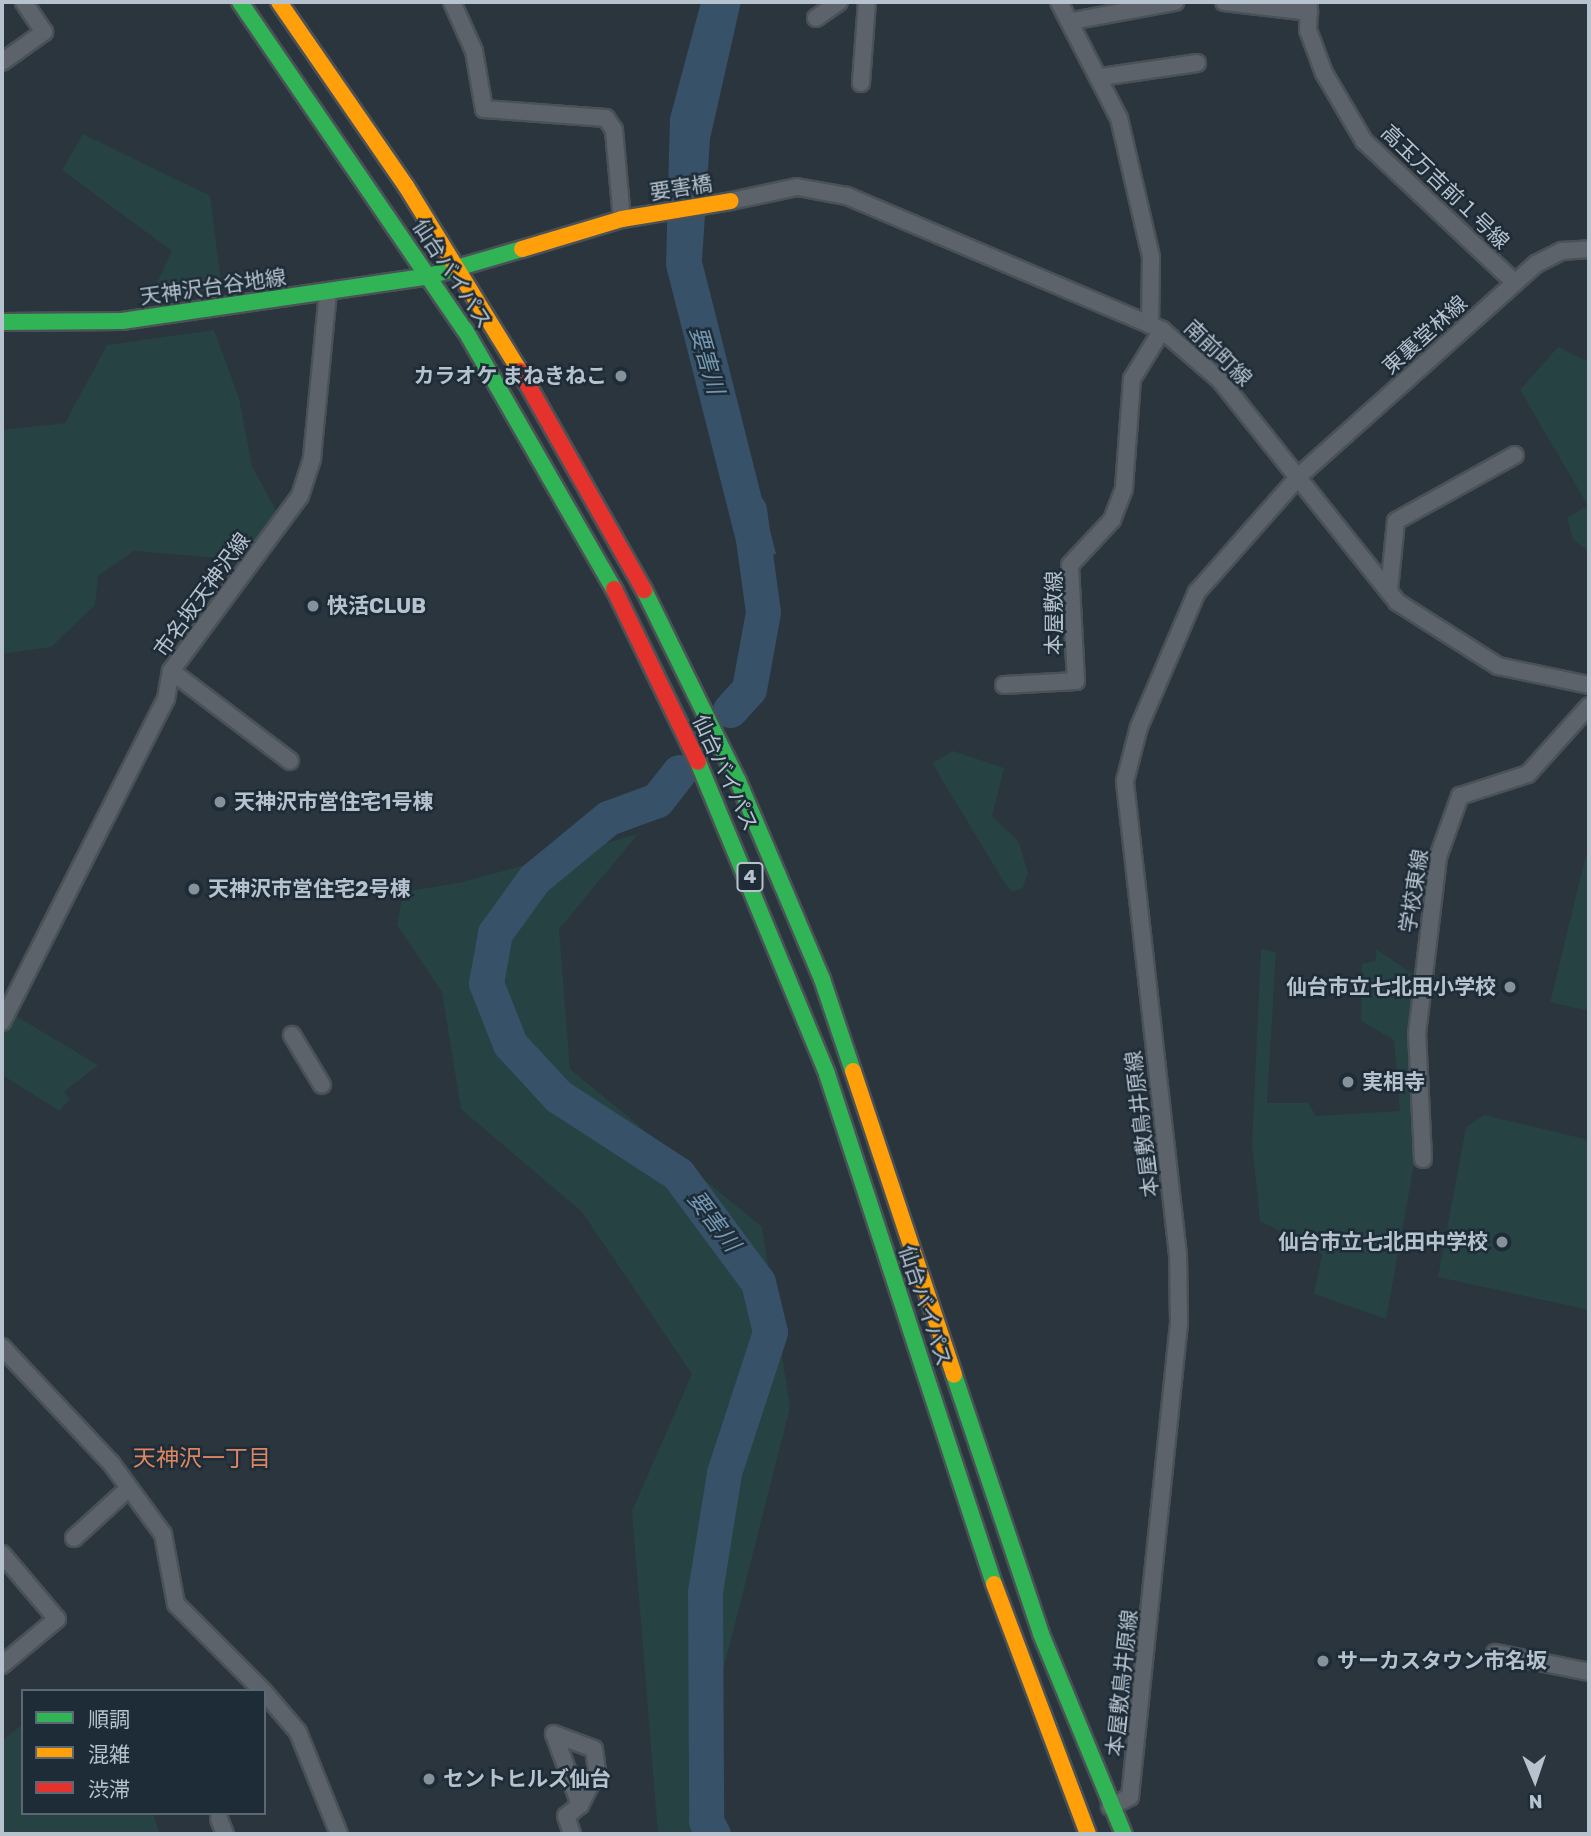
<!DOCTYPE html>
<meta charset="utf-8">
<style>
body{margin:0}
#map{position:relative;width:1591px;height:1836px;overflow:hidden;background:#2b353d;font-family:Rubik,"Noto Sans JP",sans-serif}
div>[style]{position:absolute}
.green>*{inset:0;background:#274243}
.water>*{inset:0;background:#365168}
.river>*{height:35px;margin:-17.5px;padding:0 17.5px;transform-origin:17.5px;border-radius:17.5px;background:#365168}
.roads{filter:drop-shadow(2px 0 #4a5157) drop-shadow(-2px 0 #4a5157) drop-shadow(0 2px #4a5157) drop-shadow(0 -2px #4a5157)}
.street>*{height:16px;margin:-8px;padding:0 8px;transform-origin:8px;border-radius:8px;background:#5c636a}
.fast>*{height:16px;margin:-8px;padding:0 8px;transform-origin:8px;border-radius:8px;background:#30b455}
.slow>*{height:16px;margin:-8px;padding:0 8px;transform-origin:8px;border-radius:8px;background:#ff9f0a}
.jam>*{height:16px;margin:-8px;padding:0 8px;transform-origin:8px;border-radius:8px;background:#e5322d}
.dots>*{width:19px;height:19px;translate:-50% -50%;box-sizing:border-box;border:4px solid #1e2c38;border-radius:50%}
span{translate:-50% -50%;white-space:nowrap;text-align:center;line-height:1.15;-webkit-text-stroke:5px #1e2c38;paint-order:stroke}
.shield-label span{padding:2px 5px;background:#1e2c38;border:2px solid;border-radius:5px;-webkit-text-stroke-width:0}
.shield-label{font-size:19px;color:#b6c2cd;font-weight:700}
.street-label{font-size:21px;color:#b6c2cd}
.poi-label{font-size:21px;color:#b6c2cd;font-weight:700}
.right{translate:-100% -50%;text-align:right}
.left{translate:0 -50%;text-align:left}
.water-label{font-size:23px;color:#7497b2;font-style:italic}
.neighbourhood-label{font-size:23px;color:#de8660}
.frame{position:absolute;inset:0;border:4px solid #b6c2cd;pointer-events:none}
.legend{position:absolute;left:21px;top:1689px;width:245px;height:126px;box-sizing:border-box;background:#1e2c38;border:2px solid #5b6874;margin:0;padding:9px 12px;list-style:none;font-size:21px;color:#b6c2cd}
.legend li{display:flex;align-items:center;gap:14px;height:35px}
.legend b{width:35px;border:2px solid #5b6874}
.north{position:absolute;left:1500px;top:1745px;width:70px;height:70px;-webkit-text-stroke:5px #1e2c38;paint-order:stroke;rotate:178deg;font-size:19px;font-weight:700;line-height:28px;text-align:center;color:#b6c2cd}
.north::after{content:'';display:block;margin:auto;width:24px;height:32px;background:#b6c2cd;clip-path:polygon(50% 0,100% 100%,50% 72%,0 100%)}
</style>
<div id="map">
<div class="green">
<div style="clip-path:polygon(83px 134px,210px 196px,222px 288px,149px 300px,172px 251px,62px 170px)"></div>
<div style="clip-path:polygon(214px 330px,239px 398px,252px 466px,278px 514px,250px 553px,230px 559px,134px 551px,98px 576px,95px 605px,51px 647px,2px 654px,2px 430px,65px 423px,107px 345px)"></div>
<div style="clip-path:polygon(1558px 347px,1589px 362px,1589px 552px,1573px 539px,1567px 517px,1588px 506px,1520px 390px)"></div>
<div style="clip-path:polygon(953px 751px,1004px 768px,992px 816px,1019px 842px,1028px 874px,1022px 889px,1012px 892px,1004px 882px,932px 763px)"></div>
<div style="clip-path:polygon(638px 834px,559px 929px,570px 1069px,762px 1227px,790px 1408px,709px 1726px,704px 1834px,658px 1834px,632px 1511px,692px 1374px,582px 1212px,461px 1109px,442px 992px,397px 925px,403px 892px,463px 882px)"></div>
<div style="clip-path:polygon(1586px 855px,1589px 855px,1589px 1011px,1550px 1002px)"></div>
<div style="clip-path:polygon(1261px 949px,1276px 952px,1267px 1103px,1308px 1103px,1316px 1116px,1400px 1111px,1394px 1040px,1361px 1021px,1362px 964px,1376px 961px,1376px 949px,1417px 977px,1415px 1159px,1386px 1319px,1314px 1294px,1322px 1254px,1260px 1221px,1252px 1144px)"></div>
<div style="clip-path:polygon(11px 1013px,98px 1065px,64px 1092px,70px 1099px,59px 1111px,2px 1075px,2px 1028px)"></div>
<div style="clip-path:polygon(1484px 1115px,1589px 1140px,1589px 1310px,1438px 1277px,1466px 1127px)"></div>
<div style="clip-path:polygon(23px 1724px,23px 1813px,153px 1813px,160px 1834px,2px 1834px,2px 1740px)"></div>
</div>
<div class="water">
<div style="clip-path:polygon(701px 2px,741px 2px,710px 139px,702px 261px,776px 554px,740px 557px,666px 266px,670px 118px)"></div>
</div>
<div class="river">
<div style="left:730px;top:710px;width:28px;rotate:-48deg"></div>
<div style="left:749px;top:689px;width:78px;rotate:-79.7deg"></div>
<div style="left:763px;top:612px;width:103px;rotate:-97.8deg"></div>
<div style="left:679px;top:772px;width:36px;rotate:128deg"></div>
<div style="left:657px;top:800px;width:52px;rotate:159.8deg"></div>
<div style="left:608px;top:818px;width:96px;rotate:140.5deg"></div>
<div style="left:534px;top:879px;width:67px;rotate:125.8deg"></div>
<div style="left:495px;top:933px;width:51px;rotate:100.2deg"></div>
<div style="left:486px;top:983px;width:66px;rotate:68.5deg"></div>
<div style="left:510px;top:1044px;width:71px;rotate:47.3deg"></div>
<div style="left:558px;top:1096px;width:143px;rotate:33deg"></div>
<div style="left:678px;top:1174px;width:134px;rotate:53.5deg"></div>
<div style="left:758px;top:1282px;width:51px;rotate:76.5deg"></div>
<div style="left:770px;top:1332px;width:148px;rotate:108.1deg"></div>
<div style="left:724px;top:1473px;width:121px;rotate:99.1deg"></div>
<div style="left:705px;top:1592px;width:229px;rotate:89.7deg"></div>
<div style="left:706px;top:1821px;width:15px;rotate:62deg"></div>
</div>
<div class="roads">
<div class="street">
<div style="left:452px;top:2px;width:54px;rotate:65.8deg"></div>
<div style="left:474px;top:51px;width:59px;rotate:80.2deg"></div>
<div style="left:484px;top:109px;width:122px;rotate:4.2deg"></div>
<div style="left:606px;top:118px;width:14px;rotate:56deg"></div>
<div style="left:614px;top:130px;width:89px;rotate:84.9deg"></div>
<div style="left:1059px;top:2px;width:131px;rotate:62.7deg"></div>
<div style="left:1119px;top:118px;width:143px;rotate:77deg"></div>
<div style="left:1151px;top:257px;width:68px;rotate:90.8deg"></div>
<div style="left:1224px;top:2px;width:86px;rotate:6.7deg"></div>
<div style="left:1309px;top:2px;width:28px;rotate:92deg"></div>
<div style="left:1308px;top:30px;width:46px;rotate:69.6deg"></div>
<div style="left:1324px;top:73px;width:79px;rotate:59.5deg"></div>
<div style="left:1364px;top:141px;width:207px;rotate:43.2deg"></div>
<div style="left:816px;top:18px;width:28px;rotate:-35deg"></div>
<div style="left:1072px;top:21px;width:105px;rotate:-10.5deg"></div>
<div style="left:2px;top:62px;width:52px;rotate:-35.5deg"></div>
<div style="left:44px;top:32px;width:36px;rotate:-124deg"></div>
<div style="left:1101px;top:77px;width:97px;rotate:-8.3deg"></div>
<div style="left:861px;top:83px;width:81px;rotate:-85.8deg"></div>
<div style="left:731px;top:201px;width:67px;rotate:-12deg"></div>
<div style="left:797px;top:187px;width:51px;rotate:10.2deg"></div>
<div style="left:847px;top:196px;width:342px;rotate:23deg"></div>
<div style="left:1162px;top:330px;width:77px;rotate:40.8deg"></div>
<div style="left:1220px;top:380px;width:284px;rotate:51.4deg"></div>
<div style="left:1397px;top:602px;width:120px;rotate:32.4deg"></div>
<div style="left:1498px;top:666px;width:93px;rotate:11.8deg"></div>
<div style="left:1389px;top:590px;width:69px;rotate:-84.2deg"></div>
<div style="left:1396px;top:521px;width:136px;rotate:-29deg"></div>
<div style="left:171px;top:671px;width:149px;rotate:37.1deg"></div>
<div style="left:1004px;top:685px;width:72px;rotate:-3.2deg"></div>
<div style="left:1076px;top:681px;width:116px;rotate:-93deg"></div>
<div style="left:1070px;top:565px;width:62px;rotate:-47deg"></div>
<div style="left:1112px;top:520px;width:34px;rotate:-69deg"></div>
<div style="left:1124px;top:488px;width:109px;rotate:-85.8deg"></div>
<div style="left:1132px;top:379px;width:57px;rotate:-58.5deg"></div>
<div style="left:2px;top:1022px;width:362px;rotate:-63.1deg"></div>
<div style="left:166px;top:699px;width:28px;rotate:-80deg"></div>
<div style="left:171px;top:671px;width:217px;rotate:-53.6deg"></div>
<div style="left:300px;top:496px;width:40px;rotate:-72deg"></div>
<div style="left:312px;top:458px;width:167px;rotate:-84.5deg"></div>
<div style="left:292px;top:1035px;width:58px;rotate:59deg"></div>
<div style="left:1423px;top:1159px;width:125px;rotate:-92.7deg"></div>
<div style="left:1417px;top:1034px;width:178px;rotate:-83.2deg"></div>
<div style="left:1438px;top:857px;width:65px;rotate:-70.2deg"></div>
<div style="left:1460px;top:796px;width:71px;rotate:-17.9deg"></div>
<div style="left:1528px;top:774px;width:91px;rotate:-48.1deg"></div>
<div style="left:2px;top:1347px;width:159px;rotate:46.8deg"></div>
<div style="left:111px;top:1463px;width:88px;rotate:53.8deg"></div>
<div style="left:163px;top:1534px;width:71px;rotate:79.5deg"></div>
<div style="left:176px;top:1604px;width:123px;rotate:45deg"></div>
<div style="left:74px;top:1538px;width:74px;rotate:-42.3deg"></div>
<div style="left:2px;top:1554px;width:85px;rotate:49.8deg"></div>
<div style="left:57px;top:1619px;width:72px;rotate:140.1deg"></div>
<div style="left:1495px;top:1653px;width:96px;rotate:11.4deg"></div>
<div style="left:264px;top:1692px;width:52px;rotate:49.6deg"></div>
<div style="left:298px;top:1732px;width:110px;rotate:68.1deg"></div>
<div style="left:1110px;top:1807px;width:22px;rotate:-27deg"></div>
<div style="left:1130px;top:1797px;width:477px;rotate:-84.1deg"></div>
<div style="left:1179px;top:1323px;width:68px;rotate:-90.8deg"></div>
<div style="left:1178px;top:1255px;width:477px;rotate:-96.4deg"></div>
<div style="left:1125px;top:781px;width:56px;rotate:-75.5deg"></div>
<div style="left:1139px;top:727px;width:147px;rotate:-66.8deg"></div>
<div style="left:1197px;top:592px;width:156px;rotate:-48.6deg"></div>
<div style="left:1300px;top:475px;width:317px;rotate:-41.8deg"></div>
<div style="left:1536px;top:264px;width:29px;rotate:-27deg"></div>
<div style="left:1562px;top:251px;width:27px;rotate:-4deg"></div>
<div style="left:219px;top:1819px;width:16px;rotate:68deg"></div>
<div style="left:572px;top:1834px;width:19px;rotate:-108deg"></div>
<div style="left:566px;top:1816px;width:18px;rotate:-38deg"></div>
<div style="left:580px;top:1805px;width:38px;rotate:-63deg"></div>
<div style="left:597px;top:1771px;width:22px;rotate:-98deg"></div>
<div style="left:594px;top:1749px;width:43px;rotate:-159.4deg"></div>
<div style="left:554px;top:1734px;width:76px;rotate:69.9deg"></div>
</div>
<div class="fast">
<div style="left:240px;top:2px;width:398px;rotate:55.6deg"></div>
<div style="left:465px;top:330px;width:299px;rotate:60.1deg"></div>
<div style="left:2px;top:322px;width:120px;rotate:-0.5deg"></div>
<div style="left:122px;top:321px;width:310px;rotate:-8.3deg"></div>
<div style="left:429px;top:276px;width:97px;rotate:-16.2deg"></div>
<div style="left:644px;top:590px;width:213px;rotate:63.8deg"></div>
<div style="left:738px;top:781px;width:215px;rotate:67deg"></div>
<div style="left:822px;top:979px;width:97px;rotate:71.4deg"></div>
<div style="left:698px;top:762px;width:338px;rotate:67.5deg"></div>
<div style="left:827px;top:1074px;width:537px;rotate:71.87deg"></div>
<div style="left:954px;top:1375px;width:273px;rotate:71.4deg"></div>
<div style="left:1041px;top:1634px;width:217px;rotate:67.5deg"></div>
</div>
<div class="slow">
<div style="left:279px;top:2px;width:224px;rotate:55.4deg"></div>
<div style="left:406px;top:186px;width:217px;rotate:58.4deg"></div>
<div style="left:522px;top:249px;width:104px;rotate:-16.7deg"></div>
<div style="left:622px;top:219px;width:110px;rotate:-9.4deg"></div>
<div style="left:853px;top:1071px;width:320px;rotate:71.6deg"></div>
<div style="left:994px;top:1584px;width:267px;rotate:69.4deg"></div>
</div>
<div class="jam">
<div style="left:520px;top:371px;width:252px;rotate:60.5deg"></div>
<div style="left:614px;top:589px;width:192px;rotate:64.1deg"></div>
</div>
</div>
<div class="dots">
<div style="left:621px;top:376px;background:#85919b"></div>
<div style="left:313px;top:606px;background:#85919b"></div>
<div style="left:220px;top:802px;background:#85919b"></div>
<div style="left:194px;top:889px;background:#85919b"></div>
<div style="left:1510px;top:987px;background:#85919b"></div>
<div style="left:1348px;top:1082px;background:#85919b"></div>
<div style="left:1502px;top:1242px;background:#85919b"></div>
<div style="left:1323px;top:1661px;background:#85919b"></div>
<div style="left:429px;top:1779px;background:#85919b"></div>
</div>
<div class="shield-label">
<span style="left:750px;top:877px">4</span>
</div>
<div class="street-label">
<span style="left:1445px;top:187px;rotate:44deg">高玉万吉前１号線</span>
<span style="left:681px;top:188px;rotate:-9deg">要害橋</span>
<span style="left:452px;top:274px;rotate:57deg">仙台バイパス</span>
<span style="left:213px;top:287px;rotate:-8deg">天神沢台谷地線</span>
<span style="left:1425px;top:335px;rotate:-42deg">東裏堂林線</span>
<span style="left:1218px;top:353px;rotate:44deg">南前町線</span>
<span style="left:202px;top:595px;rotate:-54deg">市名坂天神沢線</span>
<span style="left:1054px;top:613px;rotate:-90deg">本屋敷線</span>
<span style="left:725px;top:773px;rotate:65deg">仙台バイパス</span>
<span style="left:1414px;top:891px;rotate:-81deg">学校東線</span>
<span style="left:1142px;top:1124px;rotate:-97deg">本屋敷鳥井原線</span>
<span style="left:925px;top:1306px;rotate:72deg">仙台バイパス</span>
<span style="left:1122px;top:1683px;rotate:-84deg">本屋敷鳥井原線</span>
</div>
<div class="poi-label">
<span class="right" style="left:607px;top:376px">カラオケ まねきねこ</span>
<span class="left" style="left:327px;top:606px">快活CLUB</span>
<span class="left" style="left:234px;top:802px">天神沢市営住宅1号棟</span>
<span class="left" style="left:208px;top:889px">天神沢市営住宅2号棟</span>
<span class="right" style="left:1496px;top:987px">仙台市立七北田小学校</span>
<span class="left" style="left:1362px;top:1082px">実相寺</span>
<span class="right" style="left:1488px;top:1242px">仙台市立七北田中学校</span>
<span class="left" style="left:1337px;top:1661px">サーカスタウン市名坂</span>
<span class="left" style="left:443px;top:1779px">セントヒルズ仙台</span>
</div>
<div class="water-label">
<span style="left:707px;top:360px;rotate:74deg">要害川</span>
<span style="left:714px;top:1221px;rotate:53deg">要害川</span>
</div>
<div class="neighbourhood-label">
<span style="left:202px;top:1458px">天神沢一丁目</span>
</div>
<div class="frame"></div>
<ul class="legend">
<li><b style="height:9px;background:#30b455"></b>順調</li>
<li><b style="height:9px;background:#ff9f0a"></b>混雑</li>
<li><b style="height:9px;background:#e5322d"></b>渋滞</li>
</ul>
<div class="north">N</div>
</div>
